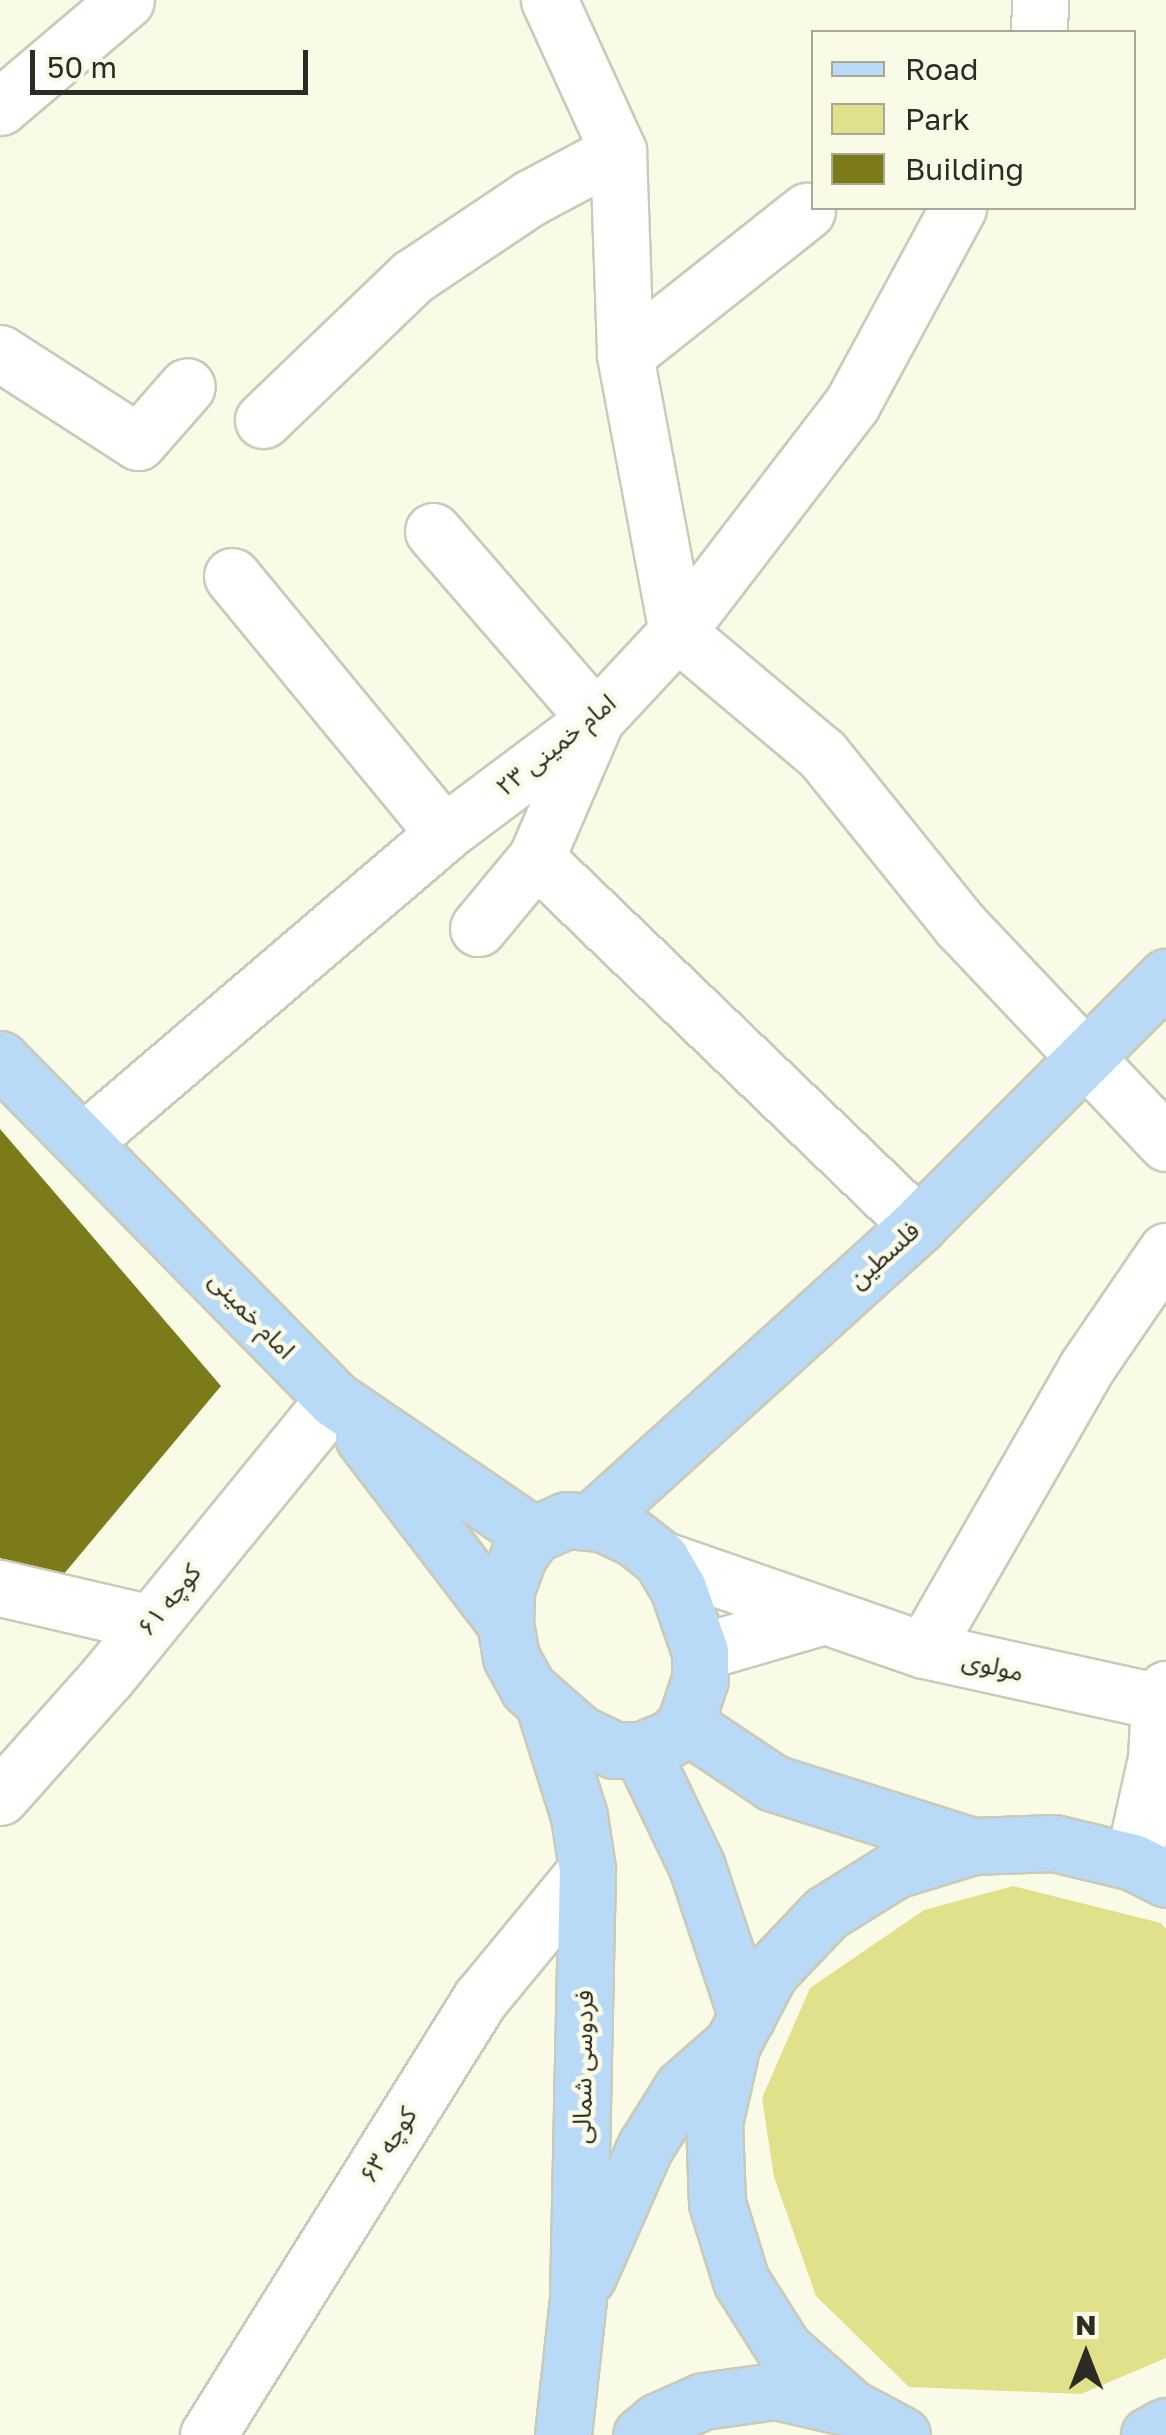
<!DOCTYPE html>
<meta charset="utf-8">
<style>
body{margin:0}
#map{position:relative;width:1166px;height:2435px;overflow:hidden;background:#fafbe7;font-family:"Golos Text","Noto Sans Arabic",sans-serif}
div>[style]{position:absolute}
.green>*{inset:0;background:#e0e18a}
.building>*{inset:0;background:#7c7b19}
.roads{filter:drop-shadow(2px 0 #c9cab7) drop-shadow(-2px 0 #c9cab7) drop-shadow(0 2px #c9cab7) drop-shadow(0 -2px #c9cab7)}
.minor>*{height:55px;margin:-27.5px;padding:0 27.5px;transform-origin:27.5px;border-radius:27.5px;background:#fff}
.major>*{height:55px;margin:-27.5px;padding:0 27.5px;transform-origin:27.5px;border-radius:27.5px;background:#b9daf7}
span{translate:-50% -50%;white-space:nowrap;text-align:center;line-height:1.15;-webkit-text-stroke:9px #fafbe7;paint-order:stroke}
.street-label{font-size:25px;color:#2c2c24}
.legend{position:absolute;left:811px;top:30px;width:325px;height:180px;box-sizing:border-box;background:#fafbe7;border:2px solid #a8a899;margin:0;padding:12px 18px;list-style:none;font-size:30px;color:#2c2c24}
.legend li{display:flex;align-items:center;gap:20px;height:50px}
.legend b{width:50px;border:2px solid #a8a899}
.north{position:absolute;left:1036px;top:2305px;width:100px;height:100px;-webkit-text-stroke:8px #fafbe7;paint-order:stroke;rotate:0deg;font-size:28px;font-weight:700;line-height:40px;text-align:center;color:#2c2c24}
.north::after{content:'';display:block;margin:auto;width:35px;height:45px;background:#2c2c24;clip-path:polygon(50% 0,100% 100%,50% 72%,0 100%)}
.scale{position:absolute;left:30px;top:50px;width:278px;height:45px;box-sizing:border-box;border:5px solid #2c2c24;border-top:0;padding-left:12px;font-size:30px;line-height:35px;white-space:nowrap;color:#2c2c24;-webkit-text-stroke:8px #fafbe7;paint-order:stroke}
</style>
<div id="map">
<div class="green">
<div style="clip-path:polygon(1013px 1886px,1161px 1923px,1166px 1929px,1166px 2358px,1081px 2394px,909px 2387px,816px 2296px,774px 2177px,762px 2098px,810px 1988px,924px 1910px)"></div>
</div>
<div class="building">
<div style="clip-path:polygon(0 1129px,221px 1386px,63px 1575px,0 1558px)"></div>
</div>
<div class="roads">
<div class="minor">
<div style="left:549px;top:0;width:166px;rotate:65.4deg"></div>
<div style="left:618px;top:151px;width:204px;rotate:88deg"></div>
<div style="left:625px;top:355px;width:282px;rotate:79.4deg"></div>
<div style="left:677px;top:632px;width:189px;rotate:40.1deg"></div>
<div style="left:822px;top:754px;width:220px;rotate:51.1deg"></div>
<div style="left:960px;top:925px;width:300px;rotate:46.6deg"></div>
<div style="left:1039px;top:32px;width:32px;rotate:-88deg"></div>
<div style="left:0;top:107px;width:165px;rotate:-40.3deg"></div>
<div style="left:0;top:353px;width:164px;rotate:32.8deg"></div>
<div style="left:138px;top:442px;width:74px;rotate:-48.8deg"></div>
<div style="left:625px;top:355px;width:232px;rotate:-38.4deg"></div>
<div style="left:263px;top:420px;width:207px;rotate:-43.8deg"></div>
<div style="left:412px;top:277px;width:142px;rotate:-33.8deg"></div>
<div style="left:530px;top:198px;width:100px;rotate:-28.1deg"></div>
<div style="left:433px;top:531px;width:249px;rotate:49.1deg"></div>
<div style="left:596px;top:719px;width:151px;rotate:113.3deg"></div>
<div style="left:536px;top:858px;width:91px;rotate:129.6deg"></div>
<div style="left:232px;top:576px;width:333px;rotate:50.5deg"></div>
<div style="left:536px;top:858px;width:530px;rotate:43.85deg"></div>
<div style="left:84px;top:1141px;width:474px;rotate:-40.5deg"></div>
<div style="left:444px;top:833px;width:190px;rotate:-36.9deg"></div>
<div style="left:596px;top:719px;width:119px;rotate:-47deg"></div>
<div style="left:677px;top:632px;width:287px;rotate:-52.5deg"></div>
<div style="left:852px;top:404px;width:223px;rotate:-61.6deg"></div>
<div style="left:661px;top:1559px;width:278px;rotate:19.1deg"></div>
<div style="left:924px;top:1650px;width:248px;rotate:12.4deg"></div>
<div style="left:0;top:1588px;width:154px;rotate:13.1deg"></div>
<div style="left:924px;top:1650px;width:325px;rotate:-60.1deg"></div>
<div style="left:1086px;top:1368px;width:142px;rotate:-55.6deg"></div>
<div style="left:700px;top:1652px;width:129px;rotate:-16.2deg"></div>
<div style="left:0;top:1797px;width:161px;rotate:-48.3deg"></div>
<div style="left:107px;top:1677px;width:359px;rotate:-50.8deg"></div>
<div style="left:1133px;top:1862px;width:107px;rotate:-77.5deg"></div>
<div style="left:1156px;top:1758px;width:57px;rotate:-87deg"></div>
<div style="left:1159px;top:1701px;width:14px;rotate:-60deg"></div>
<div style="left:208px;top:2435px;width:514px;rotate:-58.04deg"></div>
<div style="left:480px;top:1999px;width:168px;rotate:-50.5deg"></div>
</div>
<div class="major">
<div style="left:0;top:1059px;width:477px;rotate:45.5deg"></div>
<div style="left:334px;top:1399px;width:241px;rotate:34.3deg"></div>
<div style="left:363px;top:1437px;width:234px;rotate:52.6deg"></div>
<div style="left:567px;top:1520px;width:35px;rotate:5deg"></div>
<div style="left:602px;top:1523px;width:35px;rotate:25deg"></div>
<div style="left:634px;top:1538px;width:34px;rotate:38deg"></div>
<div style="left:661px;top:1559px;width:34px;rotate:60deg"></div>
<div style="left:678px;top:1588px;width:68px;rotate:71deg"></div>
<div style="left:700px;top:1652px;width:27px;rotate:90deg"></div>
<div style="left:700px;top:1679px;width:47px;rotate:108.4deg"></div>
<div style="left:685px;top:1724px;width:20px;rotate:135deg"></div>
<div style="left:671px;top:1738px;width:32px;rotate:158deg"></div>
<div style="left:641px;top:1750px;width:27px;rotate:180deg"></div>
<div style="left:614px;top:1750px;width:39px;rotate:-154deg"></div>
<div style="left:579px;top:1733px;width:68px;rotate:-138.6deg"></div>
<div style="left:528px;top:1688px;width:35px;rotate:-119deg"></div>
<div style="left:511px;top:1657px;width:35px;rotate:-100deg"></div>
<div style="left:505px;top:1623px;width:33px;rotate:-88deg"></div>
<div style="left:506px;top:1590px;width:37px;rotate:-70deg"></div>
<div style="left:519px;top:1555px;width:24px;rotate:-55deg"></div>
<div style="left:533px;top:1535px;width:37px;rotate:-24deg"></div>
<div style="left:591px;top:1522px;width:442px;rotate:-42.2deg"></div>
<div style="left:918px;top:1225px;width:351px;rotate:-45deg"></div>
<div style="left:544px;top:1705px;width:116px;rotate:72.5deg"></div>
<div style="left:579px;top:1816px;width:54px;rotate:81.4deg"></div>
<div style="left:587px;top:1869px;width:430px;rotate:91.2deg"></div>
<div style="left:578px;top:2299px;width:137px;rotate:96.3deg"></div>
<div style="left:685px;top:1724px;width:106px;rotate:33.8deg"></div>
<div style="left:773px;top:1783px;width:210px;rotate:17.5deg"></div>
<div style="left:641px;top:1750px;width:130px;rotate:64.4deg"></div>
<div style="left:697px;top:1867px;width:158px;rotate:71.6deg"></div>
<div style="left:588px;top:2276px;width:141px;rotate:-66.2deg"></div>
<div style="left:645px;top:2147px;width:70px;rotate:-57.9deg"></div>
<div style="left:682px;top:2088px;width:67px;rotate:-41.3deg"></div>
<div style="left:641px;top:2435px;width:22px;rotate:-39deg"></div>
<div style="left:658px;top:2421px;width:49px;rotate:-24deg"></div>
<div style="left:703px;top:2401px;width:73px;rotate:-7.9deg"></div>
<div style="left:775px;top:2391px;width:73px;rotate:12.7deg"></div>
<div style="left:902px;top:2435px;width:58px;rotate:-152.1deg"></div>
<div style="left:851px;top:2408px;width:89px;rotate:-138.6deg"></div>
<div style="left:784px;top:2349px;width:80px;rotate:-122.3deg"></div>
<div style="left:741px;top:2281px;width:82px;rotate:-107.1deg"></div>
<div style="left:717px;top:2203px;width:80px;rotate:-92.1deg"></div>
<div style="left:714px;top:2123px;width:81px;rotate:-77.2deg"></div>
<div style="left:732px;top:2044px;width:81px;rotate:-62.2deg"></div>
<div style="left:770px;top:1972px;width:81px;rotate:-46.5deg"></div>
<div style="left:826px;top:1913px;width:81px;rotate:-31.9deg"></div>
<div style="left:895px;top:1870px;width:82px;rotate:-17.1deg"></div>
<div style="left:973px;top:1846px;width:81px;rotate:-2.1deg"></div>
<div style="left:1054px;top:1843px;width:81px;rotate:13.5deg"></div>
<div style="left:1133px;top:1862px;width:37px;rotate:27deg"></div>
<div style="left:1149px;top:2435px;width:19px;rotate:-28deg"></div>
</div>
</div>
<div class="street-label">
<span style="left:556px;top:745px;rotate:-39deg">امام خمینی ۲۳</span>
<span style="left:884px;top:1255px;rotate:-42deg">فلسطین</span>
<span style="left:252px;top:1315px;rotate:46deg">امام خمینی</span>
<span style="left:169px;top:1600px;rotate:-51deg">کوچه ۶۱</span>
<span style="left:993px;top:1666px;rotate:13deg">مولوی</span>
<span style="left:583px;top:2067px;rotate:-89deg">فردوسی شمالی</span>
<span style="left:388px;top:2145px;rotate:-58deg">کوچه ۶۳</span>
</div>
<ul class="legend">
<li><b style="height:12px;background:#b9daf7"></b>Road</li>
<li><b style="height:28px;background:#e0e18a"></b>Park</li>
<li><b style="height:28px;background:#7c7b19"></b>Building</li>
</ul>
<div class="north">N</div>
<div class="scale">50 m</div>
</div>
